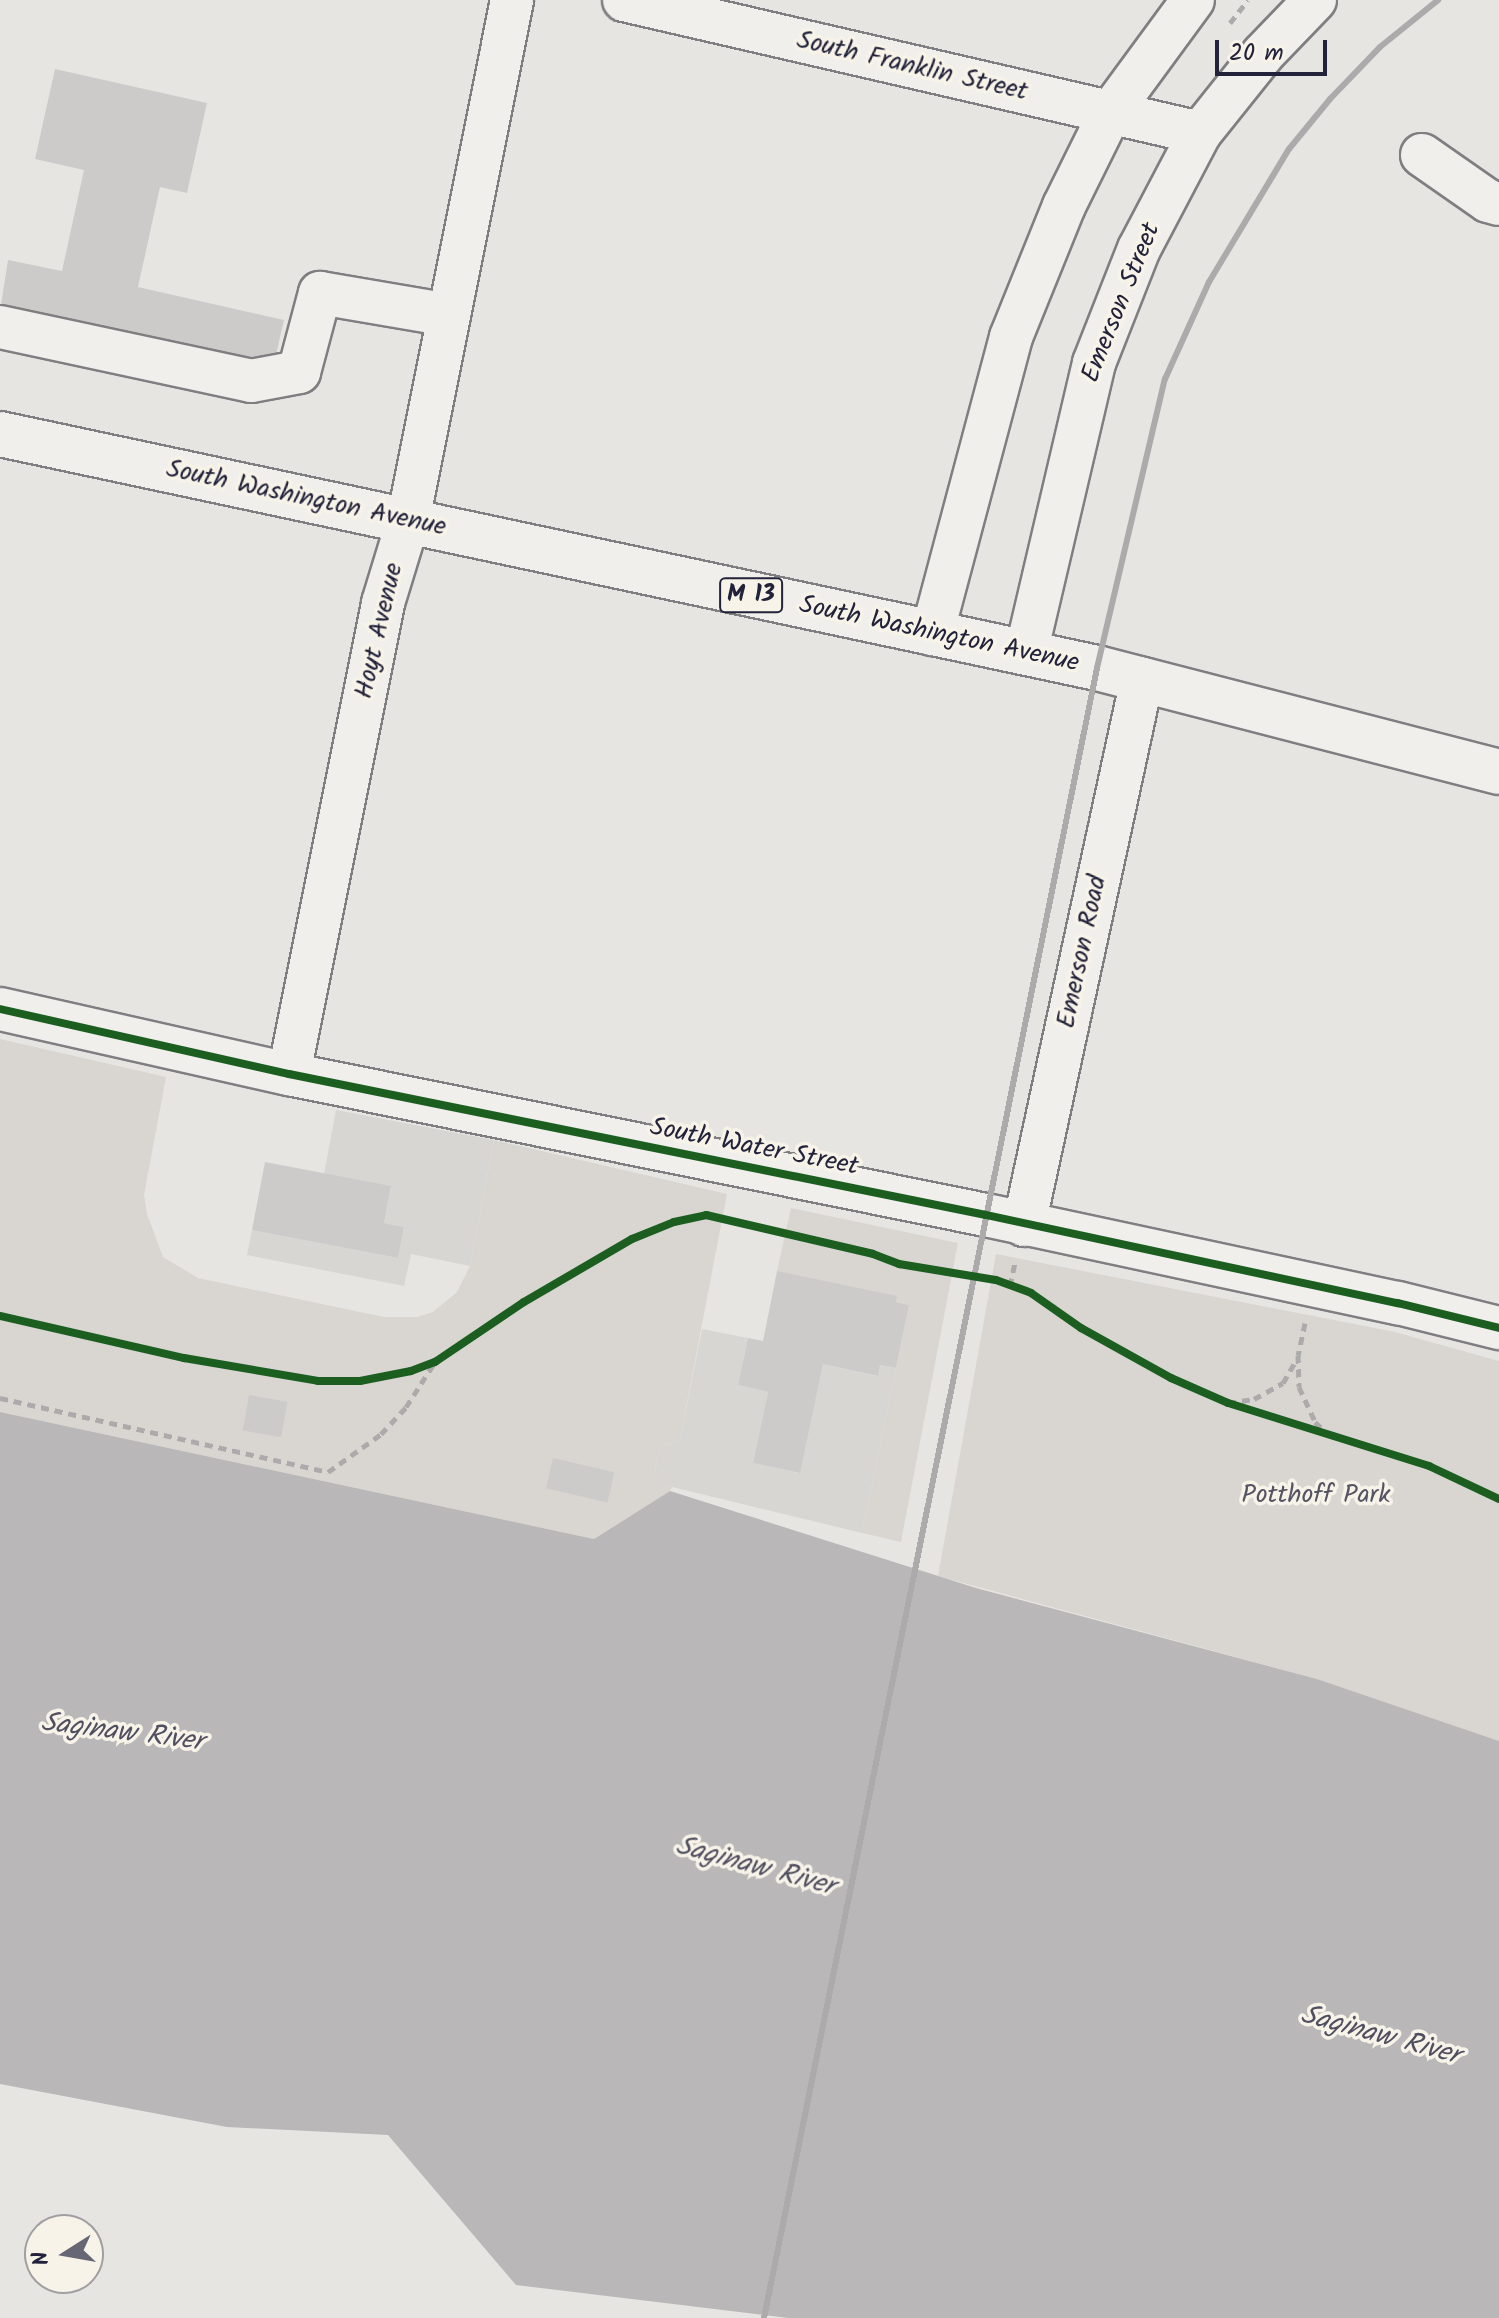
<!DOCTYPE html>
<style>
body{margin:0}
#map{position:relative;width:1499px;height:2318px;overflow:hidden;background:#e7e5e1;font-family:Kalam,sans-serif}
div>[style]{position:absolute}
.built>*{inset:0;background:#d8d6d3}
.green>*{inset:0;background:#d9d6d2}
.water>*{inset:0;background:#bab7b8}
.building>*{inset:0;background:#cdcbc9;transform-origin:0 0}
.path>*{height:5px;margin-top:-2.5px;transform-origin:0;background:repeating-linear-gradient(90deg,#acaaab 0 8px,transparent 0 14px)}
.roads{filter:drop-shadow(2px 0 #7f7e81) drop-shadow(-2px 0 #7f7e81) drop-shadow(0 2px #7f7e81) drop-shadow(0 -2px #7f7e81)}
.minor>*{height:42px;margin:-21px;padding:0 21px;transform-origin:21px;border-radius:21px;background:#f0efeb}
.major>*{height:44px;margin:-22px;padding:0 22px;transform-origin:22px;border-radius:22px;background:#f0efeb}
.rail>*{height:6px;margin:-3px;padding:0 3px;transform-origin:3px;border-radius:3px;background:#acaaab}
.cycleway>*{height:8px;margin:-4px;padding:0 4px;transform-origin:4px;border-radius:4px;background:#1b5e20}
span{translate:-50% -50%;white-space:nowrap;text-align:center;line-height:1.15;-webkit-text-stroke:7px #f7f3e8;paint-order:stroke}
.shield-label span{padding:2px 6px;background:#f7f3e8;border:2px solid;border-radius:6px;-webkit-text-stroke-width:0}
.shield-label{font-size:24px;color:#22223b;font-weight:700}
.street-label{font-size:26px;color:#22223b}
.park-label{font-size:26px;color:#555465}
.water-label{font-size:28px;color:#504f60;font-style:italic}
.north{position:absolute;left:24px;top:2214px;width:80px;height:80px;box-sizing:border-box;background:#f7f3e8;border:2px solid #a29fa3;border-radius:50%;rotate:259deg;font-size:22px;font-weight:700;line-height:32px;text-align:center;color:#22223b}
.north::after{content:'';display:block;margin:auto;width:28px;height:36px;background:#676675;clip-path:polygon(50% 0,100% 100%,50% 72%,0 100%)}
.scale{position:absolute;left:1215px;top:40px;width:112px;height:36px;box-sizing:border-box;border:4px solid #22223b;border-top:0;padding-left:10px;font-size:24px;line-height:28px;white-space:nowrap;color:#22223b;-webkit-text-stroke:6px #f7f3e8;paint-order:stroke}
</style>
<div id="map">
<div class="built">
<div style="clip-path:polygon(336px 1110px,494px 1140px,470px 1266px,411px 1254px,404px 1286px,247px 1255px,252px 1230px,398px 1258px,404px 1227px,384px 1223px,391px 1187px,324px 1174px)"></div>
<div style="clip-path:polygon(702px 1329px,748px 1338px,738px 1385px,768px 1392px,753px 1463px,799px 1473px,823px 1364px,877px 1376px,880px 1365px,896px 1368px,862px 1533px,664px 1485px,655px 1472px,660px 1448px,680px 1439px)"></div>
</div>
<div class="green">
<div style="clip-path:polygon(0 1039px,166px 1077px,144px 1195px,147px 1214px,163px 1257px,198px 1278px,384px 1317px,417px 1317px,433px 1312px,457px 1292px,470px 1266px,494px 1140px,727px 1194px,680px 1439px,660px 1448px,655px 1471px,664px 1485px,672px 1487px,670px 1491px,594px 1539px,0 1412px)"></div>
<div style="clip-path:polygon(791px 1208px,958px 1243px,901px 1542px,862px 1533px,909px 1305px,777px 1271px)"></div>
<div style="clip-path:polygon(996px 1254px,1395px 1332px,1499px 1361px,1499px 1741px,1317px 1679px,938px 1576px)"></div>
</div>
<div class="water">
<div style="clip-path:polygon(0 1412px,594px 1539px,670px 1491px,976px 1588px,1317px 1679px,1499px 1741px,1499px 2318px,788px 2318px,516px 2285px,388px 2135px,227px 2127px,0 2084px)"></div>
</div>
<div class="building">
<div style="clip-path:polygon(55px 69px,207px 103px,187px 193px,160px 187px,138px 287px,284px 320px,272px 372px,0 311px,8px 260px,62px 271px,84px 170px,35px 159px)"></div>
<div style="clip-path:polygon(265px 1162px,391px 1186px,384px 1223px,404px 1227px,398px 1258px,252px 1230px)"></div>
<div style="clip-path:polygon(777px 1271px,897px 1296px,896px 1302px,909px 1305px,896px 1368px,880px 1365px,878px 1376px,823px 1364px,800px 1473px,753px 1463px,768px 1392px,738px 1385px,748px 1338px,763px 1341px)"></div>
<div style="left:249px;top:1395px;width:39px;height:36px;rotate:10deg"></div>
<div style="left:553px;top:1458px;width:63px;height:31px;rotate:13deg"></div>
</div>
<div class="path">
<div style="left:1230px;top:23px;width:29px;rotate:-52deg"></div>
<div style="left:1010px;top:1286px;width:24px;rotate:-78deg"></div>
<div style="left:1305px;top:1323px;width:33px;rotate:102deg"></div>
<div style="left:1298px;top:1355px;width:32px;rotate:88deg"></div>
<div style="left:1299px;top:1387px;width:38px;rotate:65deg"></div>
<div style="left:1315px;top:1422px;width:16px;rotate:43deg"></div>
<div style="left:0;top:1398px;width:336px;rotate:12.7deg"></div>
<div style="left:328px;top:1472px;width:65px;rotate:-35.6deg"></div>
<div style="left:381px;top:1434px;width:37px;rotate:-47deg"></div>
<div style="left:406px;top:1407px;width:54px;rotate:-57.2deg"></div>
<div style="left:1228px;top:1403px;width:26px;rotate:-9deg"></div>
<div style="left:1254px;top:1399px;width:33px;rotate:-29deg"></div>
<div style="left:1283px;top:1383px;width:28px;rotate:-60deg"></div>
</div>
<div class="roads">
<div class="minor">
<div style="left:624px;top:0;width:591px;rotate:13deg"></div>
<div style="left:1422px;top:155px;width:80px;rotate:34.9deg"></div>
<div style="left:1488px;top:201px;width:11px;rotate:15deg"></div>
<div style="left:0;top:327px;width:257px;rotate:12.1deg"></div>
<div style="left:251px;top:381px;width:49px;rotate:-10.6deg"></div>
<div style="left:299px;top:372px;width:82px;rotate:-75.1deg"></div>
<div style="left:320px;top:293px;width:131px;rotate:9.7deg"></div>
<div style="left:932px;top:634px;width:307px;rotate:-75.1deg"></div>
<div style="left:1011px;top:337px;width:141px;rotate:-68deg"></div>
<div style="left:1064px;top:206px;width:104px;rotate:-63.7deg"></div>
<div style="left:1110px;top:113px;width:140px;rotate:-53.7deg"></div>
<div style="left:1026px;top:653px;width:298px;rotate:-76.8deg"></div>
<div style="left:1094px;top:363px;width:123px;rotate:-68.5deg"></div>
<div style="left:1139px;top:249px;width:131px;rotate:-62.3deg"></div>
<div style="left:1200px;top:133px;width:101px;rotate:-51.4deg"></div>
<div style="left:1263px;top:54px;width:75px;rotate:-46.1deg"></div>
<div style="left:0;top:1009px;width:296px;rotate:12.7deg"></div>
<div style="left:289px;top:1074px;width:711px;rotate:11.44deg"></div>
<div style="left:986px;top:1215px;width:421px;rotate:12.1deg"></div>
<div style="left:1398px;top:1303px;width:104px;rotate:13.9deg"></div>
<div style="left:289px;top:1074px;width:480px;rotate:-78.7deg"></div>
<div style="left:383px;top:603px;width:86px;rotate:-73deg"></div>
<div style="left:408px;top:521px;width:531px;rotate:-78.71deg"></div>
<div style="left:1024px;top:1225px;width:559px;rotate:-77.8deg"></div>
</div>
<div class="major">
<div style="left:0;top:434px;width:1122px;rotate:12.04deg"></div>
<div style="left:1097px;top:668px;width:415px;rotate:14.5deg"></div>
</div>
</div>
<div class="rail">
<div style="left:764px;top:2318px;width:1683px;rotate:-78.59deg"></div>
<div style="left:1097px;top:668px;width:297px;rotate:-76.8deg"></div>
<div style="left:1165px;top:379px;width:107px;rotate:-65.6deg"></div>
<div style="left:1209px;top:282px;width:155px;rotate:-59deg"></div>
<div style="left:1289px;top:149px;width:65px;rotate:-50.6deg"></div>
<div style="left:1330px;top:99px;width:72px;rotate:-46.1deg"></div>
<div style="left:1380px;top:47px;width:75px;rotate:-39deg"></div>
</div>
<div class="cycleway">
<div style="left:0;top:1009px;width:296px;rotate:12.7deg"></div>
<div style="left:289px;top:1074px;width:711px;rotate:11.44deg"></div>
<div style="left:986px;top:1215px;width:421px;rotate:12.1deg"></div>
<div style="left:1398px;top:1303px;width:104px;rotate:13.9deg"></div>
<div style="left:0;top:1316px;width:189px;rotate:12.9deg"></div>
<div style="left:184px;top:1358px;width:136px;rotate:9.7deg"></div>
<div style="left:318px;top:1381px;width:42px"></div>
<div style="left:360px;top:1381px;width:52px;rotate:-11.1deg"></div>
<div style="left:411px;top:1371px;width:26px;rotate:-21deg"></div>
<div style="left:435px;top:1362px;width:107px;rotate:-34deg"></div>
<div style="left:524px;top:1302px;width:125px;rotate:-30.3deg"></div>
<div style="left:632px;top:1239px;width:45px;rotate:-22deg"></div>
<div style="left:674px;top:1222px;width:33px;rotate:-12deg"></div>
<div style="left:706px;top:1215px;width:171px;rotate:13.1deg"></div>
<div style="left:873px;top:1254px;width:28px;rotate:21deg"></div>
<div style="left:899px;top:1264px;width:98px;rotate:9.4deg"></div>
<div style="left:996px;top:1280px;width:37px;rotate:20deg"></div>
<div style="left:1031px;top:1293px;width:61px;rotate:35deg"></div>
<div style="left:1081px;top:1328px;width:103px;rotate:29.1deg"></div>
<div style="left:1171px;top:1378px;width:62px;rotate:23.7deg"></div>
<div style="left:1228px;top:1403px;width:211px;rotate:17.4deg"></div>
<div style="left:1429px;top:1466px;width:77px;rotate:25.2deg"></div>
</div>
<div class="shield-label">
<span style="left:751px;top:595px">M 13</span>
</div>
<div class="street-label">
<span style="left:912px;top:67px;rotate:13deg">South Franklin Street</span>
<span style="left:1122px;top:303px;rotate:-68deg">Emerson Street</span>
<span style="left:306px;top:499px;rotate:12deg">South Washington Avenue</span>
<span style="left:380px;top:631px;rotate:-77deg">Hoyt Avenue</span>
<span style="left:939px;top:635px;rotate:12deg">South Washington Avenue</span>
<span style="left:1083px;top:952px;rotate:-78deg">Emerson Road</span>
<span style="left:754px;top:1148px;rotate:11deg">South Water Street</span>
</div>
<div class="park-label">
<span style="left:1316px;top:1496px">Potthoff Park</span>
</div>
<div class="water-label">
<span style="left:122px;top:1733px;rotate:7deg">Saginaw River</span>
<span style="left:755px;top:1867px;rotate:15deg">Saginaw River</span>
<span style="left:1380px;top:2036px;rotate:15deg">Saginaw River</span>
</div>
<div class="north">N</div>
<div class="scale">20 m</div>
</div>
